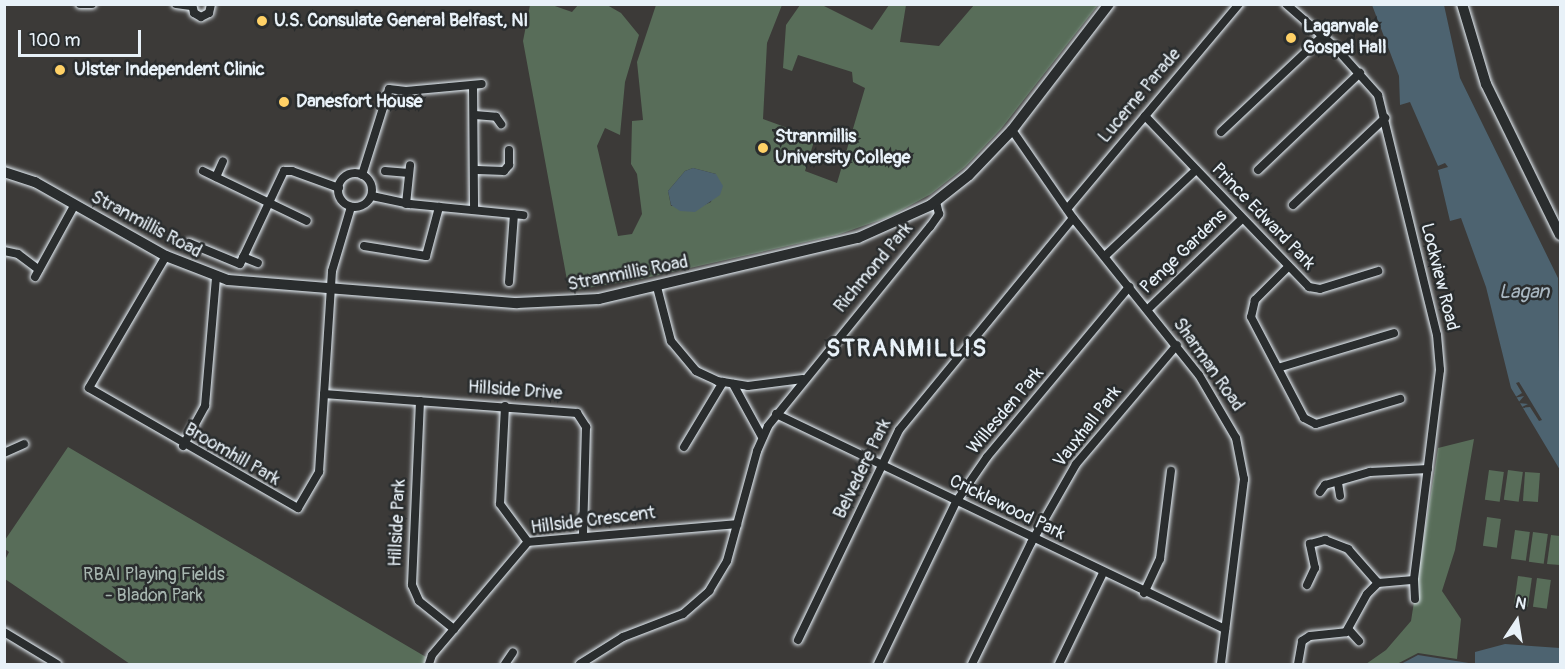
<!DOCTYPE html>
<html>
<head>
<meta charset="utf-8">
<style>
	body { margin:0 }
	#map { position:relative; width:1565px; height:669px; overflow:hidden; background:#3c3a38; font-family:Pangolin,sans-serif }
	div>[style] { position:absolute }
	[style*='--x'] { left:calc(var(--x)*1px); top:calc(var(--y)*1px); width:calc(var(--w)*1px); rotate:calc(var(--a)*1deg) }
	.green>* { inset:0; background:#586d59; transform-origin:0 0 }
	.water>* { inset:0; background:#4d6370 }
	.pier>* { inset:0; background:#3c3a38 }
	.roads { filter:drop-shadow(0 0 2px #e8f1f8) drop-shadow(0 0 2px #e8f1f8) }
	.minor>* { height:8px; margin:-4px; padding:0 4px; transform-origin:4px; border-radius:4px; background:#2a2d2e }
	.minor>.ring { margin:-4px; padding:0; box-sizing:content-box; background:none; border:8px solid #2a2d2e; border-radius:50% }
	.tertiary>* { height:10px; margin:-5px; padding:0 5px; transform-origin:5px; border-radius:5px; background:#2a2d2e }
	.dots>* { width:16px; height:16px; translate:-50% -50%; box-sizing:border-box; border:3px solid #2a2d2e; border-radius:50% }
	span { translate:-50% -50%; white-space:nowrap; text-align:center; line-height:1.15; -webkit-text-stroke:5px #2a2d2e; paint-order:stroke }
	.poi-label { font-size:18px; color:#e8f1f8; font-weight:700 }
	.left { translate:0 -50%; text-align:left }
	.street-label { font-size:18px; color:#e8f1f8 }
	.park-label { font-size:18px; color:#a7b6b0 }
	.water-label { font-size:20px; color:#aab8c2; font-style:italic }
	.district-label { font-size:24px; color:#e8f1f8; font-weight:700; letter-spacing:1.5px }
	.frame { position:absolute; inset:0; border:6px solid #e8f1f8; pointer-events:none }
	.north { position:absolute; left:1487px; top:591px; width:60px; height:60px; -webkit-text-stroke:4px #2a2d2e; paint-order:stroke; rotate:12deg; font-size:16px; font-weight:700; line-height:24px; text-align:center; color:#e8f1f8 }
	.north::after { content:''; display:block; margin:auto; width:21px; height:27px; background:#e8f1f8; clip-path:polygon(50% 0,100% 100%,50% 72%,0 100%) }
	.scale { position:absolute; left:18px; top:30px; width:123px; height:27px; box-sizing:border-box; border:3px solid #e8f1f8; border-top:0; padding-left:8px; font-size:18px; line-height:21px; white-space:nowrap; color:#e8f1f8; -webkit-text-stroke:4px #2a2d2e; paint-order:stroke }
</style>
</head>
<body>
<div id="map">
	<div class="green">
		<i style="clip-path:polygon(evenodd,530px 5px,552px 5px,572px 12px,578px 5px,607px 5px,621px 13px,639px 35px,625px 82px,620px 135px,605px 128px,597px 146px,618px 236px,632px 234px,642px 214px,637px 174px,631px 164px,632px 121px,643px 120px,637px 62px,656px 5px,782px 5px,767px 43px,763px 119px,815px 138px,805px 171px,837px 183px,865px 88px,853px 82px,852px 72px,798px 55px,792px 71px,783px 68px,786px 25px,800px 5px,822px 5px,872px 30px,889px 5px,906px 5px,900px 42px,939px 46px,974px 5px,1098px 5px,1001px 129px,965px 167px,931px 194px,889px 217px,837px 235px,641px 279px,569px 291px,523px 41px,530px 5px,693px 168px,716px 174px,711px 202px,702px 206px,671px 206px,668px 191px,685px 171px,693px 168px)"></i>
		<i style="clip-path:polygon(1474px 439px,1455px 550px,1442px 591px,1461px 619px,1457px 659px,1418px 653px,1397px 664px,1366px 664px,1386px 650px,1411px 621px,1438px 448px)"></i>
		<i style="clip-path:polygon(68px 447px,426px 657px,424px 664px,130px 664px,5px 579px,5px 560px,9px 552px,5px 549px,5px 540px)"></i>
		<i style="left:1489px;top:470px;width:15px;height:30px;rotate:8deg"></i>
		<i style="left:1508px;top:470px;width:15px;height:30px;rotate:8deg"></i>
		<i style="left:1525px;top:472px;width:15px;height:29px;rotate:4deg"></i>
		<i style="left:1487px;top:517px;width:14px;height:29px;rotate:8deg"></i>
		<i style="left:1515px;top:530px;width:15px;height:29px;rotate:8deg"></i>
		<i style="left:1533px;top:532px;width:15px;height:30px;rotate:8deg"></i>
		<i style="clip-path:polygon(1551px 535px,1560px 536px,1560px 565px,1547px 564px)"></i>
		<i style="left:1518px;top:576px;width:14px;height:29px;rotate:8deg"></i>
		<i style="left:1537px;top:578px;width:14px;height:29px;rotate:8deg"></i>
	</div>
	<div class="water">
		<i style="clip-path:polygon(1372px 5px,1444px 5px,1460px 78px,1558px 278px,1560px 470px,1511px 388px,1486px 287px,1461px 218px,1450px 221px,1438px 170px,1448px 167px,1445px 163px,1438px 166px,1410px 102px,1400px 105px,1399px 76px)"></i>
		<i style="clip-path:polygon(693px 168px,716px 174px,723px 186px,720px 195px,695px 212px,680px 211px,671px 205px,668px 191px,685px 171px)"></i>
		<i style="clip-path:polygon(1505px 644px,1560px 648px,1560px 664px,1401px 664px,1418px 655px,1475px 664px,1475px 652px)"></i>
	</div>
	<div class="pier">
		<i style="clip-path:polygon(1519px 382px,1542px 420px,1539px 421px,1530px 407px,1520px 408px,1528px 404px,1518px 403px,1524px 396px,1514px 398px,1522px 393px,1516px 383px)"></i>
	</div>
	<div class="roads">
		<div class="minor">
			<i style="--x:80;--y:4;--w:12;--a:0"></i>
			<i style="--x:176;--y:4;--w:15;--a:8"></i>
			<i style="--x:192;--y:4;--w:9;--a:77"></i>
			<i style="--x:194;--y:13;--w:8;--a:30"></i>
			<i style="--x:201;--y:17;--w:9;--a:-27"></i>
			<i style="--x:209;--y:13;--w:9;--a:-77"></i>
			<i style="--x:1286;--y:4;--w:64;--a:41.2"></i>
			<i style="--x:1334;--y:46;--w:66;--a:48.1"></i>
			<i style="--x:1378;--y:95;--w:247;--a:76.2"></i>
			<i style="--x:1437;--y:335;--w:35;--a:85"></i>
			<i style="--x:1440;--y:370;--w:212;--a:97.1"></i>
			<i style="--x:1414;--y:580;--w:19;--a:87"></i>
			<i style="--x:473;--y:85;--w:125;--a:89.5"></i>
			<i style="--x:475;--y:115;--w:21;--a:5"></i>
			<i style="--x:496;--y:117;--w:9;--a:54"></i>
			<i style="--x:1145;--y:116;--w:237;--a:46.2"></i>
			<i style="--x:1309;--y:287;--w:11;--a:10"></i>
			<i style="--x:1320;--y:289;--w:61;--a:-17.2"></i>
			<i style="--x:1012;--y:130;--w:107;--a:55.3"></i>
			<i style="--x:1073;--y:218;--w:201;--a:51.3"></i>
			<i style="--x:1199;--y:375;--w:73;--a:59.6"></i>
			<i style="--x:1236;--y:438;--w:42;--a:79"></i>
			<i style="--x:1244;--y:479;--w:186;--a:97.1"></i>
			<i style="--x:1221;--y:132;--w:140;--a:-43.3"></i>
			<i style="--x:477;--y:170;--w:27;--a:2"></i>
			<i style="--x:504;--y:171;--w:8;--a:-50"></i>
			<i style="--x:509;--y:165;--w:15;--a:-90"></i>
			<i style="--x:1258;--y:170;--w:141;--a:-43.6"></i>
			<i style="--x:203;--y:171;--w:115;--a:25.7"></i>
			<i style="--x:385;--y:171;--w:24;--a:5"></i>
			<i class="ring" style="left:338px;top:173px;width:26px;height:26px"></i>
			<i style="--x:362;--y:175;--w:90;--a:-72.6"></i>
			<i style="--x:389;--y:89;--w:17;--a:7"></i>
			<i style="--x:406;--y:91;--w:76;--a:-5.3"></i>
			<i style="--x:216;--y:177;--w:17;--a:-66"></i>
			<i style="--x:372;--y:196;--w:39;--a:12"></i>
			<i style="--x:410;--y:204;--w:114;--a:5.6"></i>
			<i style="--x:406;--y:204;--w:39;--a:-84"></i>
			<i style="--x:1293;--y:205;--w:127;--a:-43.4"></i>
			<i style="--x:1067;--y:209;--w:268;--a:-50"></i>
			<i style="--x:189;--y:243;--w:55;--a:22.4"></i>
			<i style="--x:240;--y:264;--w:103;--a:-64.7"></i>
			<i style="--x:284;--y:171;--w:8;--a:0"></i>
			<i style="--x:292;--y:171;--w:50;--a:19.9"></i>
			<i style="--x:364;--y:246;--w:63;--a:9.2"></i>
			<i style="--x:426;--y:256;--w:51;--a:-75.1"></i>
			<i style="--x:4;--y:251;--w:14;--a:12"></i>
			<i style="--x:18;--y:254;--w:26;--a:37"></i>
			<i style="--x:166;--y:256;--w:153;--a:120.3"></i>
			<i style="--x:89;--y:388;--w:241;--a:29.9"></i>
			<i style="--x:298;--y:508;--w:42;--a:-59.7"></i>
			<i style="--x:319;--y:472;--w:201;--a:-86.3"></i>
			<i style="--x:332;--y:271;--w:67;--a:-73.5"></i>
			<i style="--x:1105;--y:256;--w:125;--a:-43.4"></i>
			<i style="--x:243;--y:257;--w:16;--a:22"></i>
			<i style="--x:1288;--y:267;--w:47;--a:135"></i>
			<i style="--x:1255;--y:300;--w:17;--a:103"></i>
			<i style="--x:1251;--y:317;--w:114;--a:62.3"></i>
			<i style="--x:1304;--y:418;--w:13;--a:27"></i>
			<i style="--x:1316;--y:424;--w:88;--a:-16.6"></i>
			<i style="--x:35;--y:277;--w:81;--a:-61.2"></i>
			<i style="--x:509;--y:282;--w:68;--a:-85.8"></i>
			<i style="--x:657;--y:287;--w:56;--a:75.5"></i>
			<i style="--x:671;--y:341;--w:39;--a:50"></i>
			<i style="--x:696;--y:371;--w:23;--a:25"></i>
			<i style="--x:717;--y:381;--w:31;--a:9"></i>
			<i style="--x:748;--y:386;--w:55;--a:-7.3"></i>
			<i style="--x:1148;--y:309;--w:130;--a:-43.8"></i>
			<i style="--x:1281;--y:367;--w:118;--a:-16.7"></i>
			<i style="--x:733;--y:384;--w:60;--a:61.3"></i>
			<i style="--x:324;--y:394;--w:254;--a:4.3"></i>
			<i style="--x:577;--y:413;--w:17;--a:57"></i>
			<i style="--x:586;--y:427;--w:109;--a:91.6"></i>
			<i style="--x:420;--y:401;--w:184;--a:92.5"></i>
			<i style="--x:412;--y:585;--w:17;--a:66"></i>
			<i style="--x:419;--y:601;--w:45;--a:38.7"></i>
			<i style="--x:505;--y:406;--w:98;--a:92.9"></i>
			<i style="--x:500;--y:504;--w:47;--a:53.6"></i>
			<i style="--x:776;--y:414;--w:498;--a:25.6"></i>
			<i style="--x:183;--y:446;--w:46;--a:-61.2"></i>
			<i style="--x:205;--y:406;--w:129;--a:-85.1"></i>
			<i style="--x:684;--y:447;--w:76;--a:-59"></i>
			<i style="--x:4;--y:453;--w:22;--a:-24"></i>
			<i style="--x:1338;--y:483;--w:13;--a:81"></i>
			<i style="--x:1320;--y:492;--w:9;--a:-54"></i>
			<i style="--x:1325;--y:485;--w:47;--a:-16.1"></i>
			<i style="--x:1370;--y:472;--w:58;--a:-3"></i>
			<i style="--x:1307;--y:585;--w:19;--a:-65"></i>
			<i style="--x:1315;--y:568;--w:25;--a:-102"></i>
			<i style="--x:1310;--y:544;--w:16;--a:-15"></i>
			<i style="--x:1325;--y:540;--w:25;--a:21"></i>
			<i style="--x:1348;--y:549;--w:45;--a:48.6"></i>
			<i style="--x:1144;--y:593;--w:38;--a:-65"></i>
			<i style="--x:1160;--y:559;--w:89;--a:-82.9"></i>
			<i style="--x:1349;--y:630;--w:15;--a:48"></i>
			<i style="--x:4;--y:632;--w:62;--a:31.1"></i>
			<i style="--x:798;--y:640;--w:233;--a:-64.3"></i>
			<i style="--x:899;--y:430;--w:274;--a:-50.6"></i>
			<i style="--x:429;--y:664;--w:9;--a:-72"></i>
			<i style="--x:432;--y:655;--w:148;--a:-49.7"></i>
			<i style="--x:528;--y:542;--w:210;--a:-4.9"></i>
			<i style="--x:505;--y:664;--w:14;--a:-56"></i>
			<i style="--x:580;--y:664;--w:51;--a:-32.1"></i>
			<i style="--x:623;--y:637;--w:64;--a:-21"></i>
			<i style="--x:683;--y:614;--w:35;--a:-41"></i>
			<i style="--x:709;--y:591;--w:35;--a:-59"></i>
			<i style="--x:727;--y:561;--w:114;--a:-74.7"></i>
			<i style="--x:757;--y:451;--w:27;--a:-66"></i>
			<i style="--x:768;--y:426;--w:257;--a:-50.9"></i>
			<i style="--x:930;--y:227;--w:16;--a:-55"></i>
			<i style="--x:939;--y:214;--w:12;--a:-104"></i>
			<i style="--x:878;--y:664;--w:180;--a:-64.3"></i>
			<i style="--x:956;--y:502;--w:55;--a:-55.4"></i>
			<i style="--x:987;--y:457;--w:222;--a:-50.1"></i>
			<i style="--x:972;--y:664;--w:135;--a:-64"></i>
			<i style="--x:1031;--y:543;--w:91;--a:-60.3"></i>
			<i style="--x:1076;--y:464;--w:156;--a:-49.7"></i>
			<i style="--x:1059;--y:664;--w:101;--a:-64.2"></i>
			<i style="--x:1298;--y:664;--w:23;--a:-80"></i>
			<i style="--x:1302;--y:641;--w:9;--a:-32"></i>
			<i style="--x:1310;--y:636;--w:36;--a:-6"></i>
			<i style="--x:1346;--y:632;--w:43;--a:-61.1"></i>
			<i style="--x:1367;--y:594;--w:16;--a:-45"></i>
			<i style="--x:1378;--y:583;--w:36;--a:-5"></i>
		</div>
		<div class="tertiary">
			<i style="--x:1462;--y:4;--w:84;--a:73.3"></i>
			<i style="--x:1486;--y:84;--w:168;--a:63.9"></i>
			<i style="--x:4;--y:172;--w:33;--a:18"></i>
			<i style="--x:35;--y:182;--w:150;--a:29.5"></i>
			<i style="--x:166;--y:256;--w:66;--a:21.2"></i>
			<i style="--x:228;--y:280;--w:290;--a:4.6"></i>
			<i style="--x:517;--y:303;--w:82;--a:-2.8"></i>
			<i style="--x:599;--y:299;--w:266;--a:-13.3"></i>
			<i style="--x:858;--y:238;--w:80;--a:-24.3"></i>
			<i style="--x:931;--y:205;--w:48;--a:-38.3"></i>
			<i style="--x:969;--y:175;--w:62;--a:-46.3"></i>
			<i style="--x:1012;--y:130;--w:159;--a:-52.4"></i>
		</div>
	</div>
	<div class="dots">
		<i style="left:262px;top:21px;background:#ffd166"></i>
		<i style="left:1291px;top:38px;background:#ffd166"></i>
		<i style="left:60px;top:70px;background:#ffd166"></i>
		<i style="left:284px;top:102px;background:#ffd166"></i>
		<i style="left:763px;top:148px;background:#ffd166"></i>
	</div>
	<div class="poi-label">
		<span class="left" style="left:274px;top:21px">U.S. Consulate General Belfast, NI</span>
		<span class="left" style="left:1303px;top:38px">Laganvale<br>Gospel Hall</span>
		<span class="left" style="left:74px;top:70px">Ulster Independent Clinic</span>
		<span class="left" style="left:296px;top:102px">Danesfort House</span>
		<span class="left" style="left:775px;top:148px">Stranmillis<br>University College</span>
	</div>
	<div class="street-label">
		<span style="left:1140px;top:96px;rotate:-50deg">Lucerne Parade</span>
		<span style="left:1263px;top:217px;rotate:46deg">Prince Edward Park</span>
		<span style="left:146px;top:225px;rotate:28deg">Stranmillis Road</span>
		<span style="left:1184px;top:252px;rotate:-44deg">Penge Gardens</span>
		<span style="left:874px;top:268px;rotate:-50deg">Richmond Park</span>
		<span style="left:628px;top:274px;rotate:-11deg">Stranmillis Road</span>
		<span style="left:1439px;top:277px;rotate:76deg">Lockview Road</span>
		<span style="left:1208px;top:365px;rotate:55deg">Sharman Road</span>
		<span style="left:515px;top:391px;rotate:4deg">Hillside Drive</span>
		<span style="left:1006px;top:411px;rotate:-50deg">Willesden Park</span>
		<span style="left:1088px;top:427px;rotate:-52deg">Vauxhall Park</span>
		<span style="left:232px;top:455px;rotate:30deg">Broomhill Park</span>
		<span style="left:863px;top:469px;rotate:-64deg">Belvedere Park</span>
		<span style="left:1007px;top:508px;rotate:26deg">Cricklewood Park</span>
		<span style="left:593px;top:521px;rotate:-7deg">Hillside Crescent</span>
		<span style="left:398px;top:523px;rotate:-87deg">Hillside Park</span>
	</div>
	<div class="park-label">
		<span style="left:154px;top:586px">RBAI Playing Fields<br>- Bladon Park</span>
	</div>
	<div class="water-label">
		<span style="left:1524px;top:291px">Lagan</span>
	</div>
	<div class="district-label">
		<span style="left:907px;top:349px">STRANMILLIS</span>
	</div>
	<div class="frame"></div>
	<div class="north">N</div>
	<div class="scale">100 m</div>
</div>
</body>
</html>
